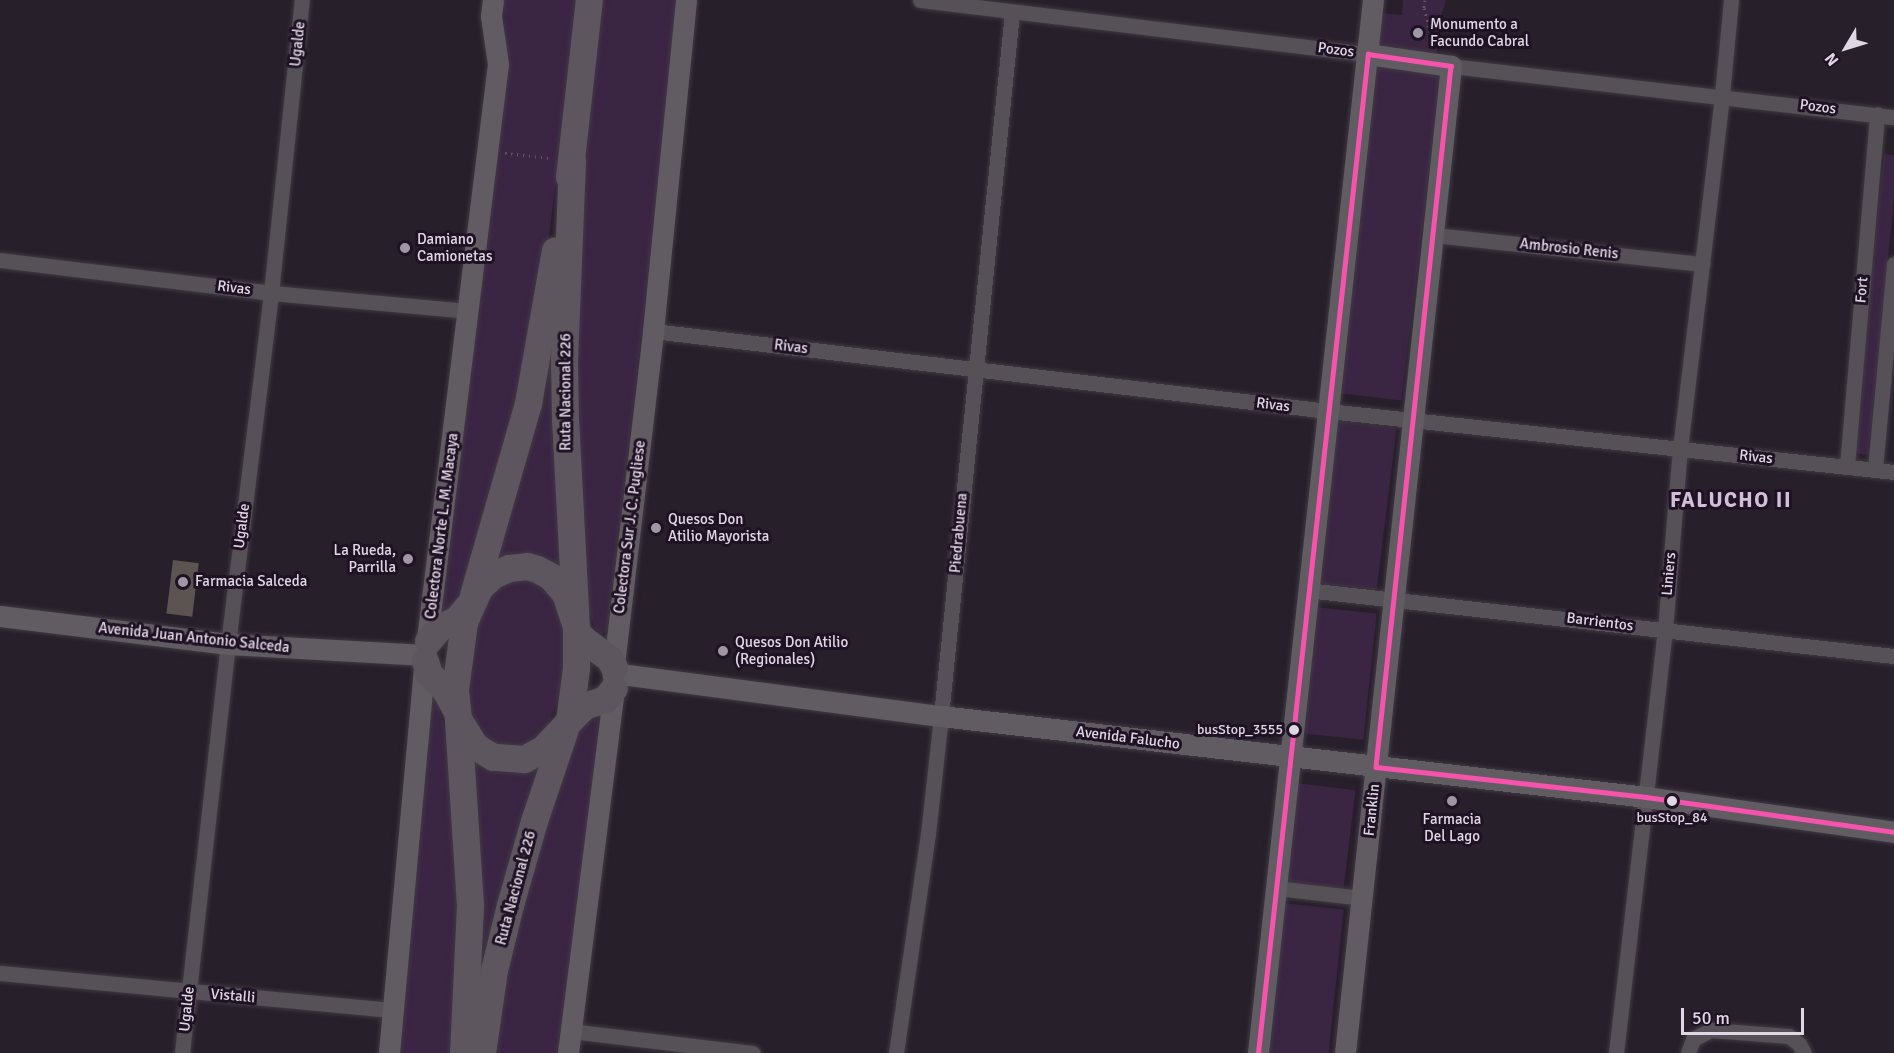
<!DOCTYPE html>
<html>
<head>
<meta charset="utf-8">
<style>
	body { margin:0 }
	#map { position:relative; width:1894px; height:1053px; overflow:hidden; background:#271f2a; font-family:Signika,sans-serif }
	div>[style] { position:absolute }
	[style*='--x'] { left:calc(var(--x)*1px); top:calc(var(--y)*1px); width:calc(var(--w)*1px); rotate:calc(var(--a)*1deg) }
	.green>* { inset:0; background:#3a2543; transform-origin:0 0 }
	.building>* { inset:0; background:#5b5450; transform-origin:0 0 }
	.path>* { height:3px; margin-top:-1.5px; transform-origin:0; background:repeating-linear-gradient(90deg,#5c585e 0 1.5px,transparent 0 6px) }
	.roads { filter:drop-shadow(0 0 2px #403a43) drop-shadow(0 0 2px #403a43) }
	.street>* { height:15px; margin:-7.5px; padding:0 7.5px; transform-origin:7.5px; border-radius:7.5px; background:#555156 }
	.secondary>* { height:21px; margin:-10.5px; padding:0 10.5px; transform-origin:10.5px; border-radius:10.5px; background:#605c61 }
	.highway>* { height:27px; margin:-13.5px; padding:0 13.5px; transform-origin:13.5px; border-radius:13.5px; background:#5d565f }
	.bus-1>* { height:4.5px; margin:-2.25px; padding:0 2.25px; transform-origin:2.25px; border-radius:2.25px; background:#f653ac }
	.dots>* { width:16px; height:16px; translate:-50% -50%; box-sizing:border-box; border:3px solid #1f1224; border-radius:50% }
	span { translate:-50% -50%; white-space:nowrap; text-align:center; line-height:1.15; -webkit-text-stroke:6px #1f1224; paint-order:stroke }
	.bus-label { font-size:14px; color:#e0d7e4 }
	.right { translate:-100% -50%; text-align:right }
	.poi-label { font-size:15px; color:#e0d7e4 }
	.left { translate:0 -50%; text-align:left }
	.street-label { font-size:15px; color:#e0d7e4 }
	.district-label { font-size:21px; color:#d1bfd8; font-weight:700; letter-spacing:1.5px }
	.north { position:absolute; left:1816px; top:18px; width:60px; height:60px; -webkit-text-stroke:4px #1f1224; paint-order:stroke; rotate:232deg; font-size:16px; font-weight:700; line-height:24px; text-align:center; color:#e0d7e4 }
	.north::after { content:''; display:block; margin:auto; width:21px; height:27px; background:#e0d7e4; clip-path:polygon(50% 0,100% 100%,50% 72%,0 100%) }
	.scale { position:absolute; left:1681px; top:1008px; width:123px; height:27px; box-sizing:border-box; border:3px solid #e0d7e4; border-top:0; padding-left:8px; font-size:18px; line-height:21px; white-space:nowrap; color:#e0d7e4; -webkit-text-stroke:4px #1f1224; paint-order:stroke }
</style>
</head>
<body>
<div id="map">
	<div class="green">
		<i style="clip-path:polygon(504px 0,577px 0,548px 246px,528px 367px,464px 580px,456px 600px,445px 615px,438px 613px,505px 64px)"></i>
		<i style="clip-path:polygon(599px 0,679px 0,610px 612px,607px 631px,601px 634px,595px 629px,586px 600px,576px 511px,577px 239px)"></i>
		<i style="clip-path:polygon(1403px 0,1446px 0,1440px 20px,1436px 56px,1374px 49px,1379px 13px,1402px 15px)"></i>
		<i style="left:1376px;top:63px;width:66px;height:332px;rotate:7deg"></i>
		<i style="clip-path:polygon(1884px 154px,1894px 155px,1894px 198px,1868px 455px,1853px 453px)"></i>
		<i style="clip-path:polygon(560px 269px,565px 574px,486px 566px)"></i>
		<i style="left:1337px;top:421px;width:60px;height:163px;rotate:7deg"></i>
		<i style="clip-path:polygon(528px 578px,540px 583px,559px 601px,567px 642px,560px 695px,546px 730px,523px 747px,510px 749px,486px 742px,470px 719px,467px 697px,470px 643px,484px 600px,505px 581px)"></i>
		<i style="left:1315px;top:607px;width:62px;height:127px;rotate:6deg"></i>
		<i style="clip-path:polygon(432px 695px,437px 700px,450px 749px,461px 852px,455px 1053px,395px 1053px)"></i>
		<i style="clip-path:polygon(593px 716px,599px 720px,598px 727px,562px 1053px,491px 1053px,507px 953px,575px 729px)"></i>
		<i style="clip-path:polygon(467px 755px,547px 760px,480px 1017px)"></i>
		<i style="left:1296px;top:783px;width:60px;height:99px;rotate:7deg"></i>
		<i style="left:1283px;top:903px;width:61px;height:151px;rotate:6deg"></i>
	</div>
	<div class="building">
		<i style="left:173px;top:560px;width:26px;height:54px;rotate:7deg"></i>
	</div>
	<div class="path">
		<i style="--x:1425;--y:0;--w:8;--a:97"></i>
		<i style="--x:1424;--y:8;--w:30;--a:75"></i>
		<i style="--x:1432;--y:37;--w:9;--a:96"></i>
		<i style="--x:505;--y:153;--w:44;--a:6.5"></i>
	</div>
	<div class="roads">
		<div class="street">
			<i style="--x:920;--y:0;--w:451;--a:6.9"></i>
			<i style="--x:1451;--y:66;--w:446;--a:6.6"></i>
			<i style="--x:1435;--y:235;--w:269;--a:6.2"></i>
			<i style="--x:0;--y:260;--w:273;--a:6.9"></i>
			<i style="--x:271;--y:293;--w:198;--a:5.2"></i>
			<i style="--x:653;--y:331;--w:680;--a:6.76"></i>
			<i style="--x:1328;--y:411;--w:569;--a:6.15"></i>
			<i style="--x:1847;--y:466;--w:353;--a:-85.1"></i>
			<i style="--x:1875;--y:469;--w:206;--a:-84.7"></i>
			<i style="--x:1307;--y:590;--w:591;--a:6.42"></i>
			<i style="--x:1276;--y:888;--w:87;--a:6.6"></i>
			<i style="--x:0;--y:973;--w:396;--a:5.4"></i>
			<i style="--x:571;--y:1031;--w:183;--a:6.9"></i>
			<i style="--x:182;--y:1053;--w:412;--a:-83.6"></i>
			<i style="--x:228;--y:644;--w:354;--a:-83"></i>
			<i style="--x:271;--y:293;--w:295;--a:-84"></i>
			<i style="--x:896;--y:1053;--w:221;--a:-81.7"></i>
			<i style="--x:928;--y:834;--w:119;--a:-83.7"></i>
			<i style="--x:941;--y:716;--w:708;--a:-84.24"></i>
			<i style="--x:1616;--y:1053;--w:426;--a:-83.4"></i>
			<i style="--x:1665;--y:630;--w:182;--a:-85.3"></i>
			<i style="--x:1680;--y:449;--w:356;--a:-83.2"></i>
			<i style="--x:1722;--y:95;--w:95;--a:-84.6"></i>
			<i style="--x:1688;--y:1053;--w:15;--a:-70"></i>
			<i style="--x:1693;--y:1039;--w:20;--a:-27"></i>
			<i style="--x:1711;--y:1030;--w:78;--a:4.4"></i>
			<i style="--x:1789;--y:1036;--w:13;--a:39"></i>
			<i style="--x:1799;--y:1044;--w:10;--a:61"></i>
		</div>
		<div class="secondary">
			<i style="--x:0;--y:616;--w:230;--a:7"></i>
			<i style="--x:228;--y:644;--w:197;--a:3.2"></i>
			<i style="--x:613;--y:673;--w:331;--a:7.5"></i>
			<i style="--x:941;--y:716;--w:710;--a:6.55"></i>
			<i style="--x:1646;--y:797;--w:250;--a:8"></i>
			<i style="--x:389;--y:1053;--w:400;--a:-84.8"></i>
			<i style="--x:425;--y:655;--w:595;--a:-82.96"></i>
			<i style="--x:498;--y:64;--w:49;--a:-98.3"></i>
			<i style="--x:491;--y:16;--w:16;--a:-83"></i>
			<i style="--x:568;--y:1053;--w:368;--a:-82.8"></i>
			<i style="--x:614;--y:688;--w:15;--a:-94"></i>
			<i style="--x:613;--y:673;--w:344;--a:-83.3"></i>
			<i style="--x:653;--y:331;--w:333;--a:-84.3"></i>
			<i style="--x:1258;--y:1053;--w:1059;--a:-83.77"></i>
			<i style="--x:1345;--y:1053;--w:993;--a:-83.87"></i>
			<i style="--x:1451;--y:66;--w:84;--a:-171.8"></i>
		</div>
		<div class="highway">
			<i style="--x:572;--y:161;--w:200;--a:92.3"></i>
			<i style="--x:564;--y:361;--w:57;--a:89"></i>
			<i style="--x:565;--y:418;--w:212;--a:87"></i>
			<i style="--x:576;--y:630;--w:38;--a:90"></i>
			<i style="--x:576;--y:668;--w:53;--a:97.5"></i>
			<i style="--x:569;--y:721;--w:37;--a:133"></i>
			<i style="--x:544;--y:748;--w:23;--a:151"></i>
			<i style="--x:524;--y:759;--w:31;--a:-176"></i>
			<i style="--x:493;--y:757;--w:21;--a:-149"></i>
			<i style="--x:475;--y:746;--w:32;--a:-122"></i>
			<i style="--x:458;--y:719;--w:30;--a:-96"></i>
			<i style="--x:455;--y:689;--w:68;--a:-82.3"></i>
			<i style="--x:464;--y:622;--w:37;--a:-66"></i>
			<i style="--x:479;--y:588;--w:19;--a:-43"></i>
			<i style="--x:493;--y:575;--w:17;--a:-24"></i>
			<i style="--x:509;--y:568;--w:18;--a:-6"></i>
			<i style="--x:527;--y:566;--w:10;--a:17"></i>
			<i style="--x:537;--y:569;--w:15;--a:28"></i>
			<i style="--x:550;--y:576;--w:23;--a:49"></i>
			<i style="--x:565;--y:593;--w:32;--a:72"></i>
			<i style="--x:569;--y:177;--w:178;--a:-83.6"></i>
			<i style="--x:473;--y:595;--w:200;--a:-74"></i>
			<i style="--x:528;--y:403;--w:155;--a:-80"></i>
			<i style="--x:576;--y:630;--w:10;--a:53"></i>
			<i style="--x:582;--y:638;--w:34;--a:37"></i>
			<i style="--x:609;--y:658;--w:10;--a:61"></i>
			<i style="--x:428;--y:641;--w:17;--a:-50"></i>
			<i style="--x:439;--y:628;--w:20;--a:-27"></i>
			<i style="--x:457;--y:619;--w:21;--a:-51"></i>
			<i style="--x:425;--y:661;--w:14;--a:73"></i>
			<i style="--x:429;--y:674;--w:23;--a:45"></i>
			<i style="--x:445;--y:690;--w:25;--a:61"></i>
			<i style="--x:458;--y:720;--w:185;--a:86.3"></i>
			<i style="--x:470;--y:905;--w:148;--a:92.7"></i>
			<i style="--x:569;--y:721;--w:21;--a:-45"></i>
			<i style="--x:584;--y:706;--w:22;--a:-18"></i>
			<i style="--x:605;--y:699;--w:14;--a:-51"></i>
			<i style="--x:482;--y:1053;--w:84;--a:-81.8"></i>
			<i style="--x:494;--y:970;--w:67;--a:-76.2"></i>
			<i style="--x:510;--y:905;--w:87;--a:-74.1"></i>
			<i style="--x:534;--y:821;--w:97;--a:-71.4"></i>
		</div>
	</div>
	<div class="bus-1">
		<i style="--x:1258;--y:1053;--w:1005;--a:-83.72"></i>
		<i style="--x:1368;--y:54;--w:84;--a:8.2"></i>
		<i style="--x:1451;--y:66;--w:705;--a:96.11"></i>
		<i style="--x:1376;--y:767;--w:272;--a:6.3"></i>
		<i style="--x:1646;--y:797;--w:250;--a:8"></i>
	</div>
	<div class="dots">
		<i style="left:1418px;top:33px;background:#9f97a3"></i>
		<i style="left:405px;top:248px;background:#9f97a3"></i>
		<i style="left:656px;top:528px;background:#9f97a3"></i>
		<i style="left:408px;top:559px;background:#9f97a3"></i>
		<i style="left:183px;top:582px;background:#9f97a3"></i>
		<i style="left:723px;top:651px;background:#9f97a3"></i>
		<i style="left:1294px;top:730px;background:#e0d7e4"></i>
		<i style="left:1452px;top:801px;background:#9f97a3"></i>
		<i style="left:1672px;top:801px;background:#e0d7e4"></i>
	</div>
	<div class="bus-label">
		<span class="right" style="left:1283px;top:730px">busStop_3555</span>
		<span style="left:1672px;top:818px">busStop_84</span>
	</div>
	<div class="poi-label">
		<span class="left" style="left:1430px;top:33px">Monumento a<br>Facundo Cabral</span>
		<span class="left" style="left:417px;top:248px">Damiano<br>Camionetas</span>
		<span class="left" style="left:668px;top:528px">Quesos Don<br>Atilio Mayorista</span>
		<span class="right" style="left:396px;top:559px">La Rueda,<br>Parrilla</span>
		<span class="left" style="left:195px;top:582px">Farmacia Salceda</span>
		<span class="left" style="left:735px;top:651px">Quesos Don Atilio<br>(Regionales)</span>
		<span style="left:1452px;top:828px">Farmacia<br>Del Lago</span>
	</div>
	<div class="street-label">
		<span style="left:298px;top:44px;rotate:-84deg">Ugalde</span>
		<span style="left:1336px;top:50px;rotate:7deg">Pozos</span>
		<span style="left:1818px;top:107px;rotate:7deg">Pozos</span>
		<span style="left:1569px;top:249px;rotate:6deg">Ambrosio Renis</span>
		<span style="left:234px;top:288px;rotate:7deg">Rivas</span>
		<span style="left:1862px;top:290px;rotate:-85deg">Fort</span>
		<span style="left:791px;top:347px;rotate:7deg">Rivas</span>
		<span style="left:566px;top:392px;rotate:-90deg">Ruta Nacional 226</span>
		<span style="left:1273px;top:405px;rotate:7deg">Rivas</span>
		<span style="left:1756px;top:457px;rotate:6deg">Rivas</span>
		<span style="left:242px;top:526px;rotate:-83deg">Ugalde</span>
		<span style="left:442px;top:526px;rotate:-83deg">Colectora Norte L. M. Macaya</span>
		<span style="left:630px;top:527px;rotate:-83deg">Colectora Sur J. C. Pugliese</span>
		<span style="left:959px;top:533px;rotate:-85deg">Piedrabuena</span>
		<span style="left:1669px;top:574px;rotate:-85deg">Liniers</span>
		<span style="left:1600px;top:622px;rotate:7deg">Barrientos</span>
		<span style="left:194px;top:638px;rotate:6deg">Avenida Juan Antonio Salceda</span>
		<span style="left:1128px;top:738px;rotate:7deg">Avenida Falucho</span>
		<span style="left:1372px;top:810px;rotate:-84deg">Franklin</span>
		<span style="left:516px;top:888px;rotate:-75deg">Ruta Nacional 226</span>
		<span style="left:233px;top:996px;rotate:5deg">Vistalli</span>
		<span style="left:187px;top:1009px;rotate:-84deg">Ugalde</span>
	</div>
	<div class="district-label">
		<span style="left:1731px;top:500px">FALUCHO II</span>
	</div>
	<div class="north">N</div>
	<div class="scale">50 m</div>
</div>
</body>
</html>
